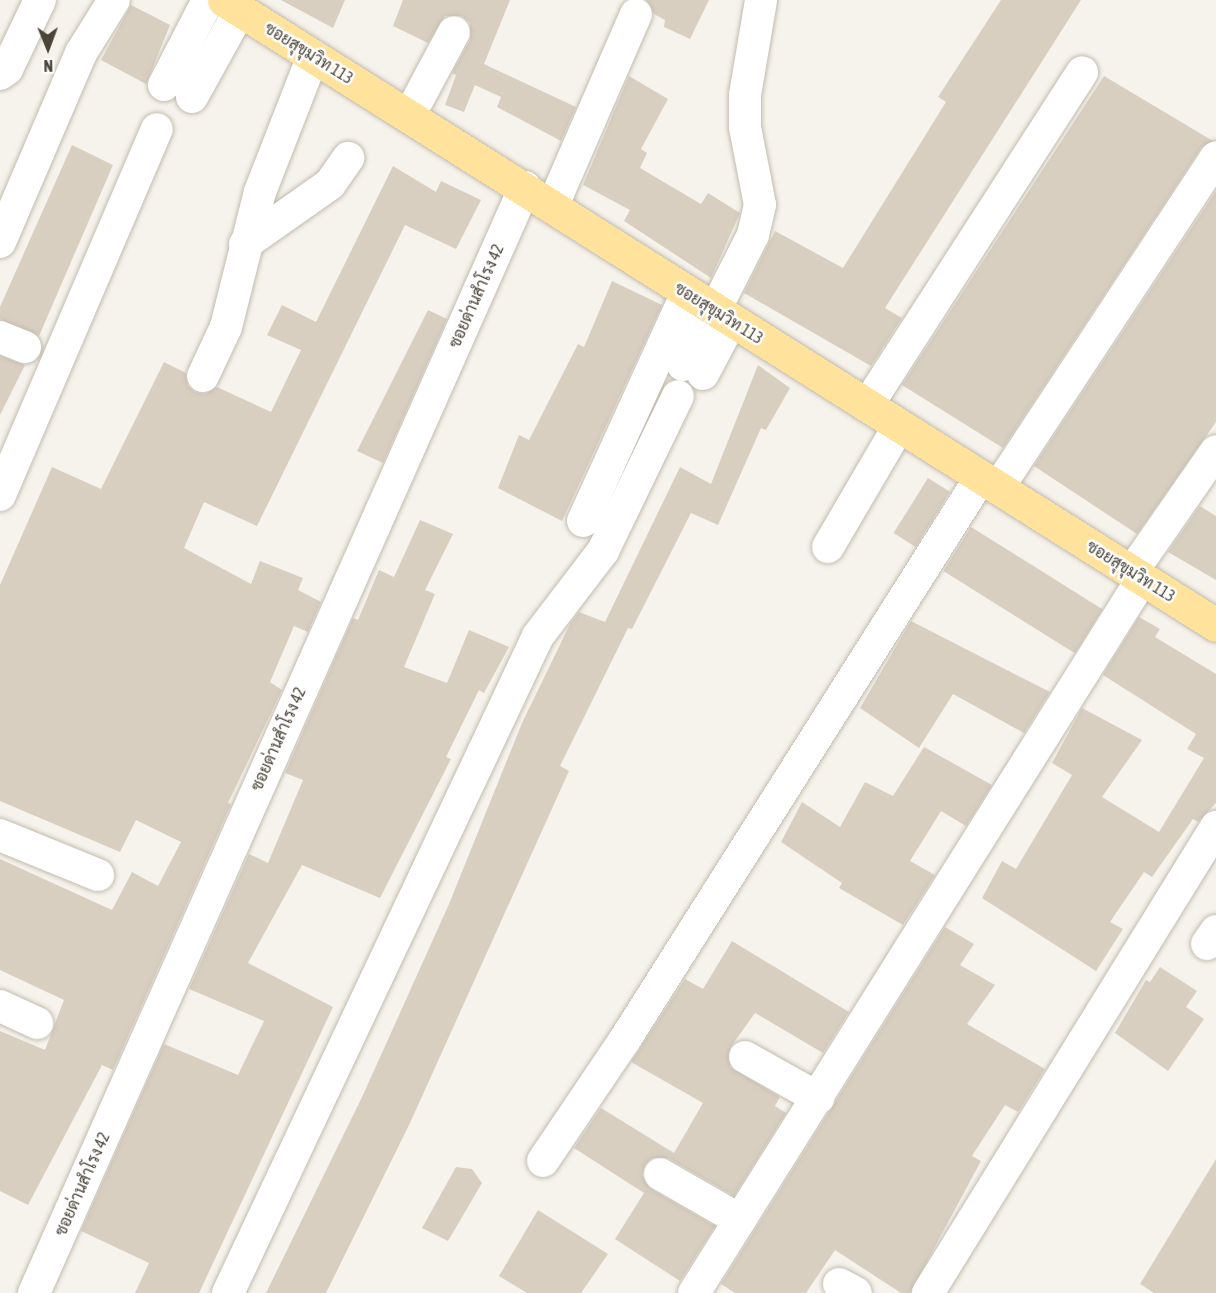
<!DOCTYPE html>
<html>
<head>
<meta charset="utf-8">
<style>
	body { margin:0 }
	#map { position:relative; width:1216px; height:1293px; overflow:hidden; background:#f6f3ec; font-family:"Asap Condensed",Sarabun,sans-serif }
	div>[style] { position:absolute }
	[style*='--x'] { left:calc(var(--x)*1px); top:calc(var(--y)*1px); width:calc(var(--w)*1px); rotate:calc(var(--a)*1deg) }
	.building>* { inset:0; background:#d8cfc1; transform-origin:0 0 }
	.roads { filter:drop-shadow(0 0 2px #c2bbae) drop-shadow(0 0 2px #c2bbae) }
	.minor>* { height:32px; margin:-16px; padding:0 16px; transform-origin:16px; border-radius:16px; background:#fff }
	.major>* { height:33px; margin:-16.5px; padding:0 16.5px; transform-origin:16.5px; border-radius:16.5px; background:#ffe39c }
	span { translate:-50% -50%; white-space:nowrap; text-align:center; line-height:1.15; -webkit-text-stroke:5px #fff; paint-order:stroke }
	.street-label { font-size:16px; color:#4b4439 }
	.north { position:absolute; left:18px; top:18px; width:60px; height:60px; -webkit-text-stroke:4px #fff; paint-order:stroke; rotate:179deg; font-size:16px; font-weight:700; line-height:24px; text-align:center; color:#4b4439 }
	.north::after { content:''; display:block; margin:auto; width:21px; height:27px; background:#4b4439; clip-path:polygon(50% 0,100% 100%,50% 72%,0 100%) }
</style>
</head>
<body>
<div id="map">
	<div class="building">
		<i style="clip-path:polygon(281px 0,345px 0,333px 28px)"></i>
		<i style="clip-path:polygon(403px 0,510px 0,484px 64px,576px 107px,561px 141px,497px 107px,501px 97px,475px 85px,464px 112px,445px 105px,456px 75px,452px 73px,470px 40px,470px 23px,462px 16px,445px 16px,428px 43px,393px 26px)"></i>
		<i style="clip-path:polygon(646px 0,709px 0,690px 39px,664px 27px,665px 20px,654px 14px)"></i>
		<i style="clip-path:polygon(1001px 0,1081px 0,885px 308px,902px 318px,871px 366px,744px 293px,775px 231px,843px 268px,946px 102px,938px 97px)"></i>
		<i style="clip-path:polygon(131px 5px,170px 25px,146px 84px,101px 60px)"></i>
		<i style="clip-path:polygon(629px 76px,668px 99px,641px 149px,647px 153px,640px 168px,701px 204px,708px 193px,740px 213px,711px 278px,624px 221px,630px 210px,583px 185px)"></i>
		<i style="clip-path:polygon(1104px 76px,1213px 141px,1201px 148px,1003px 448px,902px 385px)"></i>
		<i style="clip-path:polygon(72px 145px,113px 165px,39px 336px,0 319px,0 307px)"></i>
		<i style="clip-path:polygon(393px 166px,436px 192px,441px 181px,481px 200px,456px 249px,405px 225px,257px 526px,204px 502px,184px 548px,251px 584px,260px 561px,303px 578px,298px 590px,321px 602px,308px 632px,294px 626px,270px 682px,282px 690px,228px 803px,231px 804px,113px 1070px,102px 1065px,28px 1205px,0 1191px,0 1031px,45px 1050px,64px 1000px,0 970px,0 859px,112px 910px,132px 872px,158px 886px,181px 842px,136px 820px,120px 852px,0 801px,0 585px,52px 467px,101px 489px,164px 362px,186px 373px,188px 386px,195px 392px,205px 394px,217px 387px,271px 412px,301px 350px,267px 335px,282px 305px,316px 322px)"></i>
		<i style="clip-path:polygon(1216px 191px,1216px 422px,1137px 534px,1034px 466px)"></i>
		<i style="clip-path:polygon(612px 281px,662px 305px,562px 521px,498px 488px,519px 435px,529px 440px,578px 344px,584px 347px)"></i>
		<i style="clip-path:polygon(428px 310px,447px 319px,383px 463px,357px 451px)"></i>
		<i style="clip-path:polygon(0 356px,25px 365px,0 415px)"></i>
		<i style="clip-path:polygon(758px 365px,790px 388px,766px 430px,761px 428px,718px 525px,691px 513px,632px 629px,628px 628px,560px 766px,569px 771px,410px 1123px,326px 1293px,266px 1293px,363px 1095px,449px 904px,522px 723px,570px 624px,579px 612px,605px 622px,680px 467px,711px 484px)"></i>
		<i style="left:928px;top:478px;width:26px;height:65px;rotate:32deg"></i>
		<i style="clip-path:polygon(1200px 506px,1216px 516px,1216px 580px,1168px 552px)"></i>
		<i style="clip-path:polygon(420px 520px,453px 534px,425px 590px,435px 594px,404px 667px,447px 683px,469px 630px,509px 647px,484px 693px,479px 690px,446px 757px,451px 759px,380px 898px,302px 865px,248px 963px,333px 1007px,199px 1293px,135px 1293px,149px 1263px,81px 1231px,164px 1044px,238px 1075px,264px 1021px,189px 989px,249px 854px,268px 863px,303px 780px,285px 773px,353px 618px,358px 620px,379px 570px,394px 577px)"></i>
		<i style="left:971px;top:527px;width:155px;height:52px;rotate:32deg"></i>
		<i style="clip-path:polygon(1139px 617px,1160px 629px,1155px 637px,1216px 674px,1216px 803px,1198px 822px,1193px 819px,1152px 877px,1144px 872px,1110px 922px,1123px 929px,1096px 971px,982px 898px,1002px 861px,1016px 869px,1072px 775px,1052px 763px,1082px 708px,1142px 740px,1102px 797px,1159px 832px,1204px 758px,1187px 749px,1196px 734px,1103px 675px)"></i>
		<i style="clip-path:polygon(911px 621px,1050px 692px,1024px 733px,953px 694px,919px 748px,860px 708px)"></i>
		<i style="clip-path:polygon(924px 747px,992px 785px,966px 826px,941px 811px,910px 861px,935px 875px,903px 925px,839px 888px,842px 883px,781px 842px,802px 802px,840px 827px,865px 782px,893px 796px)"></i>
		<i style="clip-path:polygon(945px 927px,974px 944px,960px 965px,995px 985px,967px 1024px,1045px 1069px,1018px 1112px,1005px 1105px,972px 1156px,981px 1161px,910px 1293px,901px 1293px,835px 1250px,806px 1293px,735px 1293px,721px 1284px)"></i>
		<i style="clip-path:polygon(732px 941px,849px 1012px,823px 1053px,755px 1013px,730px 1048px,730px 1067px,780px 1097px,775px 1106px,786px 1113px,734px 1196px,668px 1158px,652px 1158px,645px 1165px,642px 1175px,651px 1189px,715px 1226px,680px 1281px,615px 1239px,644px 1193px,574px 1148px,601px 1108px,674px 1153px,703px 1103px,631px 1062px,685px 979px,703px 989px)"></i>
		<i style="clip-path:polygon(1160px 967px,1197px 991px,1186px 1007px,1204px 1019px,1168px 1071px,1115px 1033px,1146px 980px,1150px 982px)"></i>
		<i style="clip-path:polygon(1216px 1159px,1216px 1293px,1154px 1293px,1140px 1284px)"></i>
		<i style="clip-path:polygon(456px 1167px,472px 1169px,482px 1183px,448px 1241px,422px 1228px)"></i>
		<i style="clip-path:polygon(538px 1210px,608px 1254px,581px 1293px,527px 1293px,499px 1276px)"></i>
	</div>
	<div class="roads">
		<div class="minor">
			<i style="--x:0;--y:74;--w:9;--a:-36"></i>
			<i style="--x:7;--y:69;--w:76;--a:-64.4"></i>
			<i style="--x:164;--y:85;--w:96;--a:-62.6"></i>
			<i style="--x:192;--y:97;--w:99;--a:-61.1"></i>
			<i style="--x:409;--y:116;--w:95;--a:-61.8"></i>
			<i style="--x:553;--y:205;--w:208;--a:-66.5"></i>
			<i style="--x:0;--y:242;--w:206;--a:-66.8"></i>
			<i style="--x:81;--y:53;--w:62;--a:-58.1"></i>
			<i style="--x:245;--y:244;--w:104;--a:-35.2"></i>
			<i style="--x:330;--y:184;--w:32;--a:-55"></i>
			<i style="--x:715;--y:310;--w:84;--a:-63.1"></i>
			<i style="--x:753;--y:235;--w:31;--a:-77"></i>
			<i style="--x:760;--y:205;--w:79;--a:-100.9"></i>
			<i style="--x:745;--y:127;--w:32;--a:-90"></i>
			<i style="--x:745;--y:95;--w:96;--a:-80.4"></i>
			<i style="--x:0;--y:337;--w:27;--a:22"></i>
			<i style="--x:683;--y:365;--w:64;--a:-65"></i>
			<i style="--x:703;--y:374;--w:60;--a:-62.2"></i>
			<i style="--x:203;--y:376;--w:54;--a:-64.9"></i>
			<i style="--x:226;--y:327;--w:139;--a:-75.9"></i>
			<i style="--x:260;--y:192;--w:146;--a:-68.7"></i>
			<i style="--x:867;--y:406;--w:397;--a:-57.2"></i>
			<i style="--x:998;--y:488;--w:396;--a:-56.6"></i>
			<i style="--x:0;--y:495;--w:398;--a:-66.8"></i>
			<i style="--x:583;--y:521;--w:251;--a:-65.5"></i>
			<i style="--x:828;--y:547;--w:140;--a:-59.6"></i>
			<i style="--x:1132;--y:572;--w:147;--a:-55.2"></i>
			<i style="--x:0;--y:835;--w:106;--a:22.2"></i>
			<i style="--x:1207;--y:944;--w:16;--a:-55"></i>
			<i style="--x:0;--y:1006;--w:41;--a:24.7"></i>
			<i style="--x:745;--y:1057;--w:84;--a:29.3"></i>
			<i style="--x:543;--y:1161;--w:145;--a:-56"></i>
			<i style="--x:624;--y:1041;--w:667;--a:-57.67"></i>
			<i style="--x:660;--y:1174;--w:92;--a:29.9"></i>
			<i style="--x:839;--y:1284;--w:19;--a:28"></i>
			<i style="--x:34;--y:1293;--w:1210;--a:-66.06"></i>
			<i style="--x:228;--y:1293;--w:726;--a:-64.74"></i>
			<i style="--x:538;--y:636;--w:107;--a:-52.6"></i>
			<i style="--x:603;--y:551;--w:172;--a:-64.2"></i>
			<i style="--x:694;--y:1293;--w:843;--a:-57.89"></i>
			<i style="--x:928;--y:1293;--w:548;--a:-58.28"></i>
		</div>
		<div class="major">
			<i style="--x:224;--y:0;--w:1172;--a:32.21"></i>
		</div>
	</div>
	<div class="street-label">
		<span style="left:309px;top:53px;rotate:32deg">ซอยสุขุมวิท 113</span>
		<span style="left:476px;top:296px;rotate:-66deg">ซอยด่านสำโรง 42</span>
		<span style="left:719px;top:313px;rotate:32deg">ซอยสุขุมวิท 113</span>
		<span style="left:1131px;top:571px;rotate:32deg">ซอยสุขุมวิท 113</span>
		<span style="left:278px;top:739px;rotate:-66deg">ซอยด่านสำโรง 42</span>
		<span style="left:82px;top:1184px;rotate:-66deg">ซอยด่านสำโรง 42</span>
	</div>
	<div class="north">N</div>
</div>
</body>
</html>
